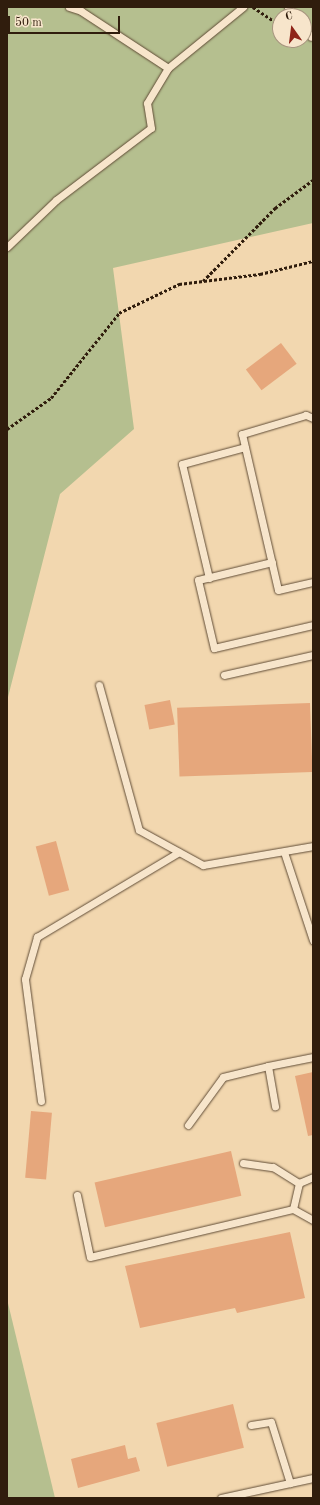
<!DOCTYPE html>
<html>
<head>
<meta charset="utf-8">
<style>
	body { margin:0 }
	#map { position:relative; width:320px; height:1505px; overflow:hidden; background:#f2d7af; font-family:"Old Standard TT",serif }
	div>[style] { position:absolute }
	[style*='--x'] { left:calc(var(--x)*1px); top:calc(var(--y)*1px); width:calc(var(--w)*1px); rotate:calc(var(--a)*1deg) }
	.green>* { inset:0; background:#b5bf8f }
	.building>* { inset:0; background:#e6a77c; transform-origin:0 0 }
	.path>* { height:2.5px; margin-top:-1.25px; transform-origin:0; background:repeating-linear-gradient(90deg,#301d0d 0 3px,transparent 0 5px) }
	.roads { filter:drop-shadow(0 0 1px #604c36) drop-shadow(0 0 1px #604c36) }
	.lane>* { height:7px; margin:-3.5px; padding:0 3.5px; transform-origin:3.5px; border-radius:3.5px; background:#f7e5cb }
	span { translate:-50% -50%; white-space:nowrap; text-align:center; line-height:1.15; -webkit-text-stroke:4px #f7e5cb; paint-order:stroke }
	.frame { position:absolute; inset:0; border:8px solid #301d0d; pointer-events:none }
	.north { position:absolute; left:272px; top:8px; width:40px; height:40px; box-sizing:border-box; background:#f7e5cb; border:1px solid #a7957f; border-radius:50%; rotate:346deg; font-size:11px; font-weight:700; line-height:16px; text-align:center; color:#301d0d }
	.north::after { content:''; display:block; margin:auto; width:14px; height:18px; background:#8f2418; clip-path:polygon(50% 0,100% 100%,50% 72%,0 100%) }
	.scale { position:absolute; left:8px; top:16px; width:112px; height:18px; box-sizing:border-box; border:2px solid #301d0d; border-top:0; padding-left:5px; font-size:12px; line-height:14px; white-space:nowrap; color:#301d0d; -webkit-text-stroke:3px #f7e5cb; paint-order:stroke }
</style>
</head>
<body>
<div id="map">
	<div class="green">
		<i style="clip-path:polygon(evenodd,7px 7px,313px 7px,313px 223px,113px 268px,134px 429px,60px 494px,7px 701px,7px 7px,280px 16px,304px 16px,304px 40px,280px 40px,280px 16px)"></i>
		<i style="clip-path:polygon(7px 1299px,55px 1498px,7px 1498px)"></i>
	</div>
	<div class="building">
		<i style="left:281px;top:343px;width:26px;height:44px;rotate:53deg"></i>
		<i style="left:170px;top:700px;width:25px;height:26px;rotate:79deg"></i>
		<i style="left:310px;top:703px;width:69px;height:133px;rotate:88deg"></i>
		<i style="left:56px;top:841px;width:51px;height:21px;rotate:75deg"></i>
		<i style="clip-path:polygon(313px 1072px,313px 1135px,308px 1136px,295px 1076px)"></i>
		<i style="left:31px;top:1111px;width:21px;height:67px;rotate:5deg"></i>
		<i style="left:231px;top:1151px;width:46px;height:140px;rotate:77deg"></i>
		<i style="clip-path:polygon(290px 1232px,305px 1298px,237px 1313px,235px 1308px,140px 1328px,125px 1266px)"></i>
		<i style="left:233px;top:1404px;width:45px;height:79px;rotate:76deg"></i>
		<i style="clip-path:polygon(125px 1445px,128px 1459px,136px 1457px,140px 1471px,78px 1488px,71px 1459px)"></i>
	</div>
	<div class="path">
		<i style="--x:253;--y:7;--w:32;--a:34"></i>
		<i style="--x:203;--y:281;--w:103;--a:-45.4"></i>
		<i style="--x:275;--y:208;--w:47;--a:-36.4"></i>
		<i style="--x:7;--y:429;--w:54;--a:-35.2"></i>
		<i style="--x:51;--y:398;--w:109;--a:-51.3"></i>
		<i style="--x:119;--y:313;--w:67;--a:-25.8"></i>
		<i style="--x:179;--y:284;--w:82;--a:-7"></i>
		<i style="--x:260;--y:274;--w:55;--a:-13.8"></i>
	</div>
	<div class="roads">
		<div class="lane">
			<i style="--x:69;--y:7;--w:13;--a:18"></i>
			<i style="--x:81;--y:11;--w:104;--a:33.2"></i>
			<i style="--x:168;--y:68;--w:97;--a:-39.1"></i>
			<i style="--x:288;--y:7;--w:11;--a:52"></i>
			<i style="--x:304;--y:28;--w:11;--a:52"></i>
			<i style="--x:7;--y:247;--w:68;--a:-43.8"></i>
			<i style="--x:56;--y:200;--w:119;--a:-37.2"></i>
			<i style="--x:151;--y:128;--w:25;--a:-99"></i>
			<i style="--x:147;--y:103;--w:41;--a:-59"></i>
			<i style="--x:313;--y:418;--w:8;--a:-157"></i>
			<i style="--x:306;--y:415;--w:67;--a:163.5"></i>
			<i style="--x:242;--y:434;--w:160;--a:77"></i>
			<i style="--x:278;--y:590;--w:36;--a:-13"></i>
			<i style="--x:272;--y:562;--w:76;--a:166.3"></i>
			<i style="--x:198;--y:580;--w:70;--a:76.8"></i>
			<i style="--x:214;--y:648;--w:102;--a:-13.1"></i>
			<i style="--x:209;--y:578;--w:117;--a:-103.3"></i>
			<i style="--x:182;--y:464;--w:65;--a:-15.1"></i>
			<i style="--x:224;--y:675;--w:91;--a:-12.7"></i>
			<i style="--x:99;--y:685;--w:150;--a:74.6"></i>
			<i style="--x:139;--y:830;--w:73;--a:28.7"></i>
			<i style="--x:203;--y:865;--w:112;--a:-9.8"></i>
			<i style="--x:284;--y:852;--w:93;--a:71.8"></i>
			<i style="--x:268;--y:1066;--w:46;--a:-11.3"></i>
			<i style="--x:41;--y:1101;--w:123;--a:-97.5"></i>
			<i style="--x:25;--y:979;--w:44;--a:-74.1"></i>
			<i style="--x:37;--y:937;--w:165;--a:-30.9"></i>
			<i style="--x:188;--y:1125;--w:59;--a:-53.9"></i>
			<i style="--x:223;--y:1077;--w:46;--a:-13.7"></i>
			<i style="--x:268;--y:1066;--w:41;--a:80.1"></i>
			<i style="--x:243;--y:1163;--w:30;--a:8"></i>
			<i style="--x:273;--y:1167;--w:31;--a:32"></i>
			<i style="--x:77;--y:1195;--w:63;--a:78.2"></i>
			<i style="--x:90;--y:1257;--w:209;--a:-13.3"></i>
			<i style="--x:293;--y:1209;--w:27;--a:-77"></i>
			<i style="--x:299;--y:1183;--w:15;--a:-23"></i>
			<i style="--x:293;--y:1209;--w:23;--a:29"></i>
			<i style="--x:251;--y:1425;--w:20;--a:-9"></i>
			<i style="--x:271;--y:1422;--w:64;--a:72.7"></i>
			<i style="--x:221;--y:1498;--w:94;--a:-12.3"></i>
		</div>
	</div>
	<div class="frame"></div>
	<div class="north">С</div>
	<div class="scale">50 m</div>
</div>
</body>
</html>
